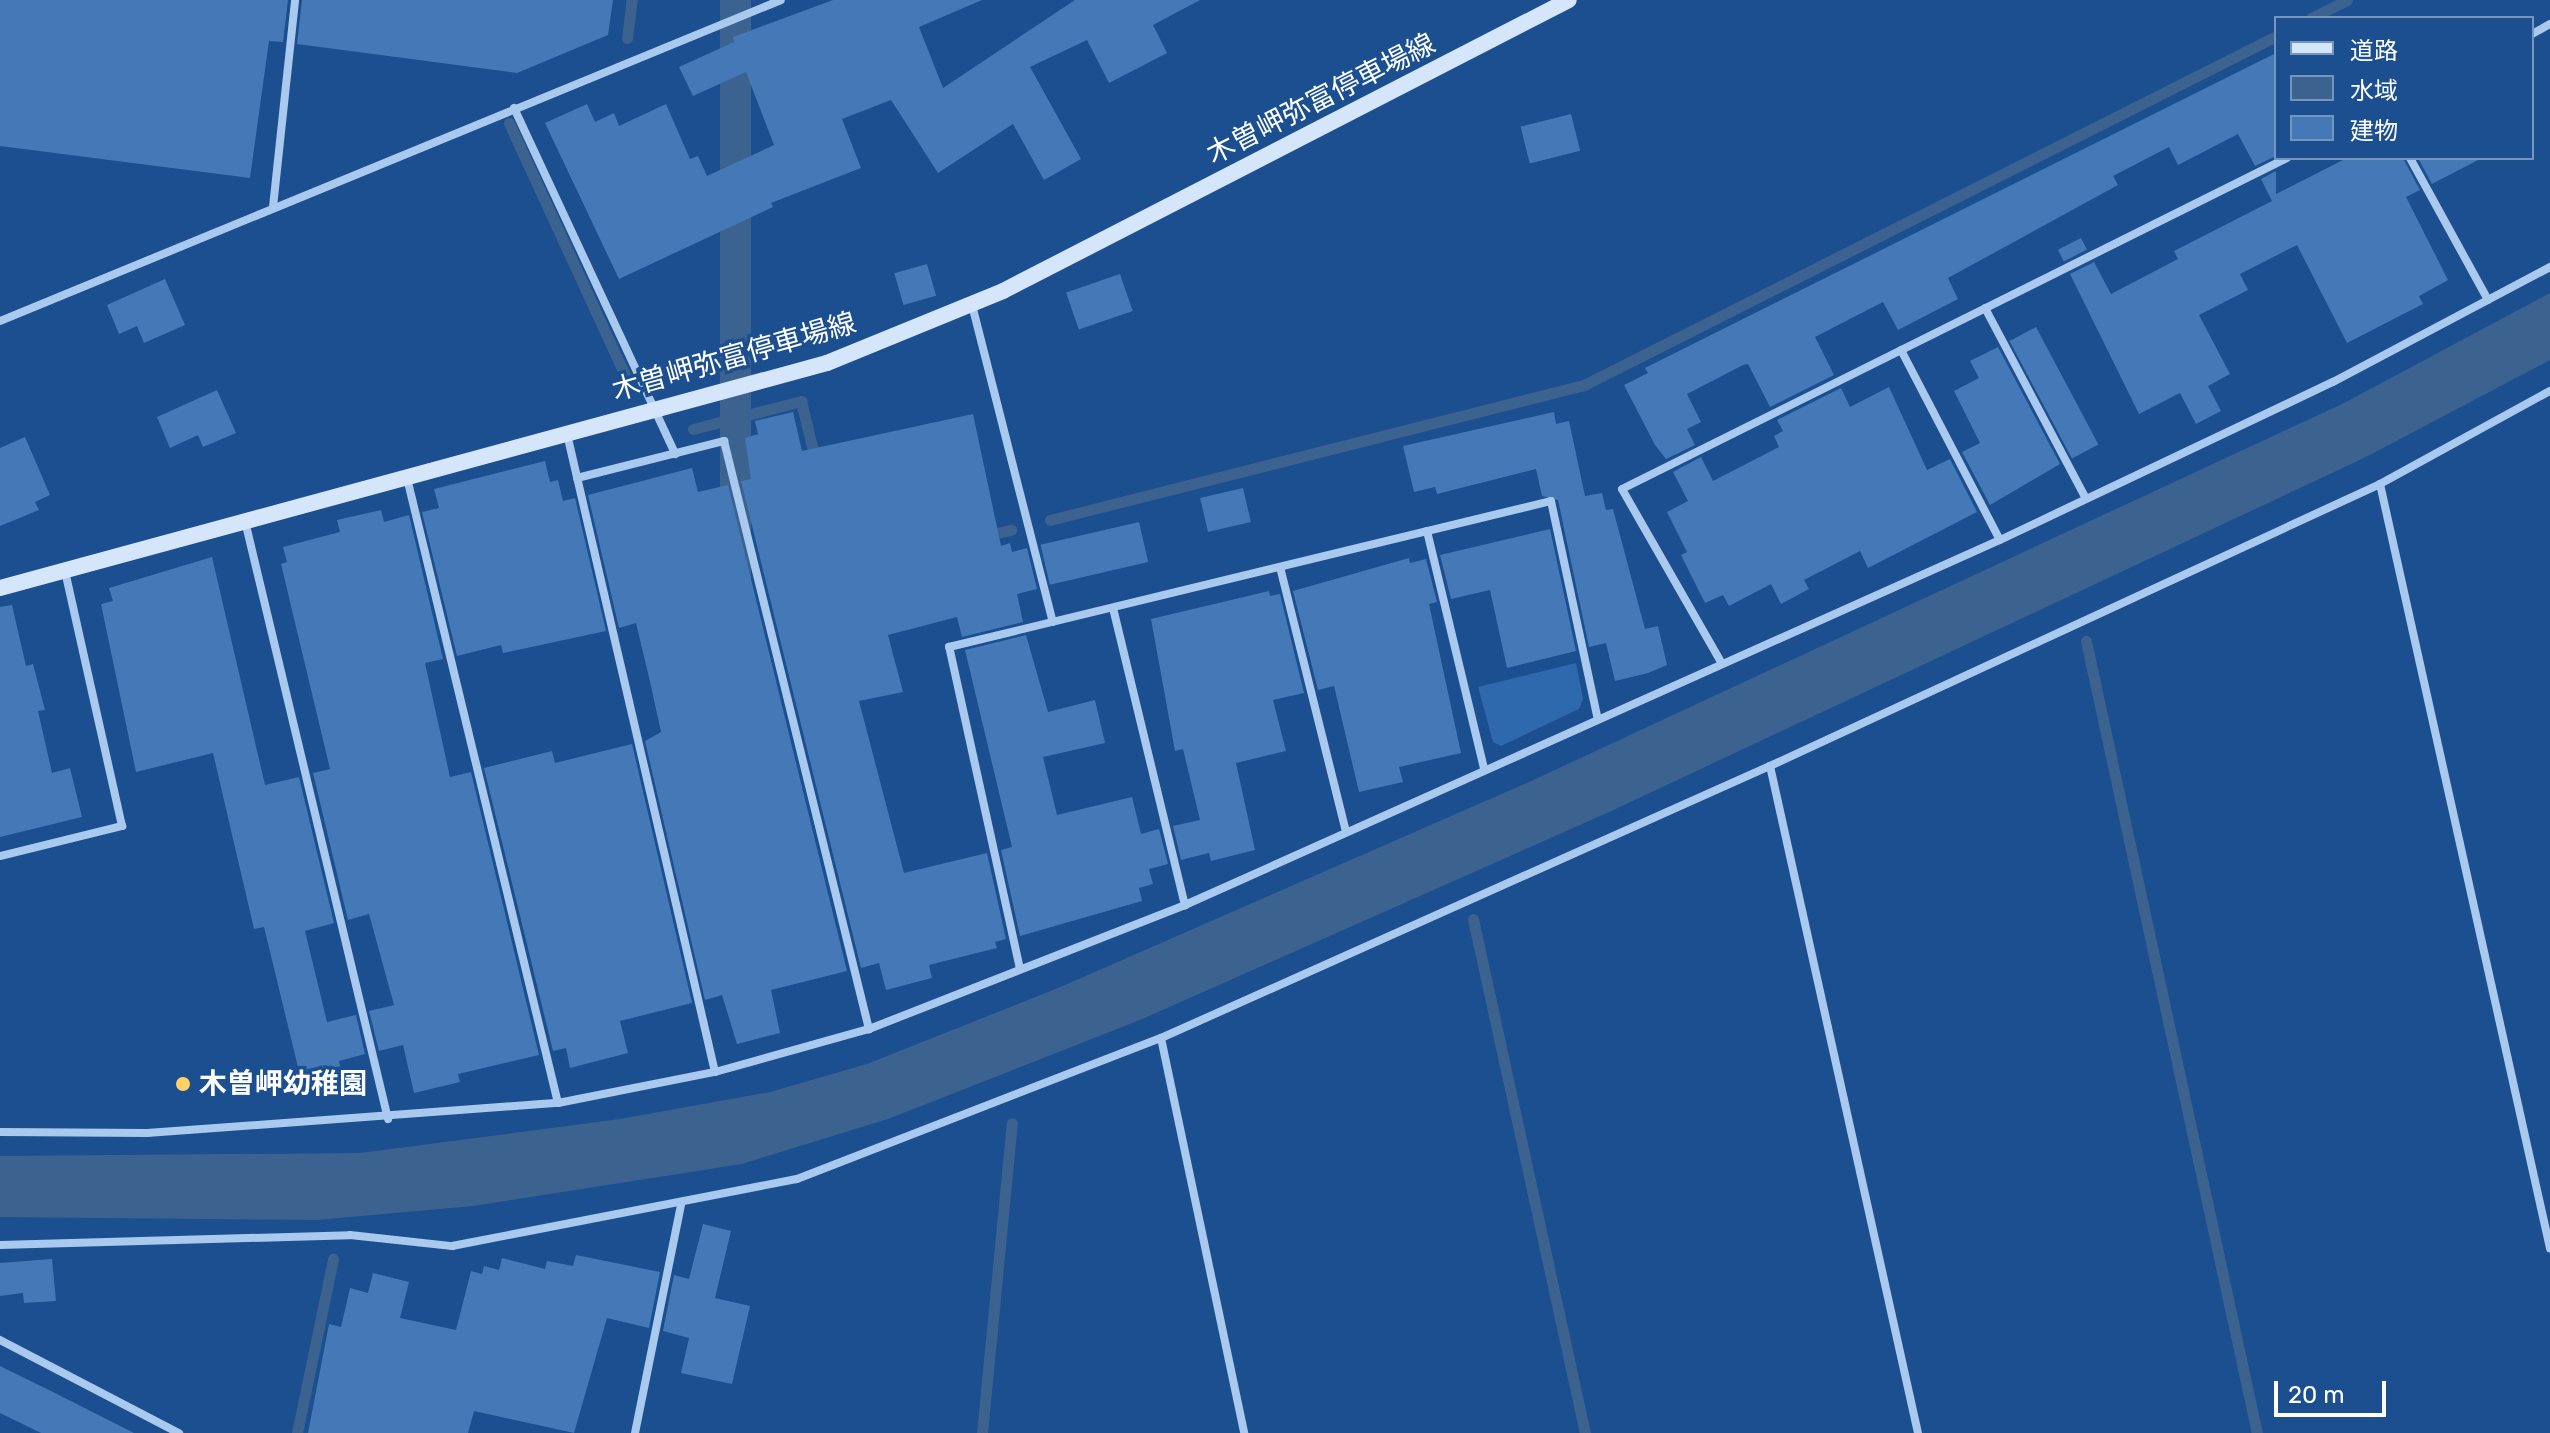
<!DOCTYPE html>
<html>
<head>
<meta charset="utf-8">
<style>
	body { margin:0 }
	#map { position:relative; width:2550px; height:1433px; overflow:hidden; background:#1b4f8f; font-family:Rubik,"Noto Sans JP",sans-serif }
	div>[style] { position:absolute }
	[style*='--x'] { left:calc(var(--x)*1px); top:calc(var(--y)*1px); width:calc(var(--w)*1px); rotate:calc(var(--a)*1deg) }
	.green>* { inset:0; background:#2e69ad }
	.water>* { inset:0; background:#3c6290; transform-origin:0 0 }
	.stream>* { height:11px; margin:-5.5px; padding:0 5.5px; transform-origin:5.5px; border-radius:5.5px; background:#3c6290 }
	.building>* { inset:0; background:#4478b7; transform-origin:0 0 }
	.minor>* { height:8px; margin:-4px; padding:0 4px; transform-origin:4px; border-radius:4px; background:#a9c9ee }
	.secondary>* { height:16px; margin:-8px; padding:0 8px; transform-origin:8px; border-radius:8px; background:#d6e6fa }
	.dots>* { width:22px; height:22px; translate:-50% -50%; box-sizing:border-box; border:4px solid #1b4f8f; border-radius:50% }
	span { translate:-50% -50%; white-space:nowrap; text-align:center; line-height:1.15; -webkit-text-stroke:7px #1b4f8f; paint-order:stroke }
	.street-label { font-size:28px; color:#fff }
	.poi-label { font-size:28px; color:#fff; font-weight:700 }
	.left { translate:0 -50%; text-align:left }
	.legend { position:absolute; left:2274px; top:16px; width:260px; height:144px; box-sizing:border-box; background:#1b4f8f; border:2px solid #7695bc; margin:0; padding:10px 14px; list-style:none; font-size:24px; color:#fff }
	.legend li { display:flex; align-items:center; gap:16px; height:40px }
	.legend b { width:40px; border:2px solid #7695bc }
	.scale { position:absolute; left:2274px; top:1381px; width:112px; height:36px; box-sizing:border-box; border:4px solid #fff; border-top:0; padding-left:10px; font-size:24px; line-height:28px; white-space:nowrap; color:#fff; -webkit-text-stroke:6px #1b4f8f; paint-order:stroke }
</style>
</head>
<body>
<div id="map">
	<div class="green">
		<i style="clip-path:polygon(1576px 663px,1583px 699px,1579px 709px,1501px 746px,1493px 742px,1478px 687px)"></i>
	</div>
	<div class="water">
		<i style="left:720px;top:0;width:31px;height:777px"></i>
		<i style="clip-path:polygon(2550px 293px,2550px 360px,2364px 458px,1607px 813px,1140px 1020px,888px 1119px,742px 1164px,473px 1206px,317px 1220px,0 1217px,0 1156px,360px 1153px,620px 1119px,770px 1092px,867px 1064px,1058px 988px,1529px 782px,2344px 403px)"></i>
	</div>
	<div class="stream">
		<i style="--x:2311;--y:18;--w:40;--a:-26.6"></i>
		<i style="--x:627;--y:38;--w:38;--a:-83"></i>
		<i style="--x:509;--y:123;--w:285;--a:65.3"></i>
		<i style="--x:693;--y:429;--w:112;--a:-14.5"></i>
		<i style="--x:801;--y:401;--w:64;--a:76.4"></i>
		<i style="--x:1050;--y:520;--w:551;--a:-14.19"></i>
		<i style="--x:1584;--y:385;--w:775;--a:-26.76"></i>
		<i style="--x:984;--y:536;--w:28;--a:-13"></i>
		<i style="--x:2086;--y:641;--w:810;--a:77.82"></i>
		<i style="--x:1473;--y:919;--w:526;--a:77.71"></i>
		<i style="--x:297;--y:1433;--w:178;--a:-78.3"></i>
		<i style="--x:982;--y:1433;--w:311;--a:-84.5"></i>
	</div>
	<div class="building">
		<i style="clip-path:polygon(0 0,288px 0,283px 42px,269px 41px,250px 178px,0 146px)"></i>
		<i style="clip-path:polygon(302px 0,613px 0,608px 35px,517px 73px,297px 44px)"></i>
		<i style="clip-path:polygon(833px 0,982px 0,919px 27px,943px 88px,1075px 0,1200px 0,1153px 25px,1167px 53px,1109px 83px,1087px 40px,1030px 67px,1081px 159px,1044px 180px,1013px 124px,938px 173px,891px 100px,842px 119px,861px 168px,771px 203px,773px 207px,619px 279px,545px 123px,587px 104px,595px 122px,614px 113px,619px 126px,666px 104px,690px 159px,698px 156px,707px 176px,774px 145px,746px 72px,693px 96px,679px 67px,734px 42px,733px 37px)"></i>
		<i style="clip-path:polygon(2276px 53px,2276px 156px,2255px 166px,2238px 134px,2178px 165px,2169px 147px,2113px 176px,2118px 185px,1948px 278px,1958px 299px,1898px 330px,1883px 302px,1815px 337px,1834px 375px,1770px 407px,1748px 364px,1743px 365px,1687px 394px,1701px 422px,1687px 429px,1695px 445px,1666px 459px,1655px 445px,1624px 385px,1648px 373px,1645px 368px)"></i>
		<i style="left:1571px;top:114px;width:38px;height:52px;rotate:76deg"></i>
		<i style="clip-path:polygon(2347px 158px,2403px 158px,2420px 190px,2406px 197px,2448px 280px,2419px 296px,2423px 304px,2347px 343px,2297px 245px,2240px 274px,2248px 290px,2199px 315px,2230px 374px,2208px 386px,2221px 411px,2196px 424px,2180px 393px,2139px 414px,2070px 274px,2094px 262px,2111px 294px,2178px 259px,2174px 251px,2272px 201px,2261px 179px,2276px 171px,2276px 194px)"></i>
		<i style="clip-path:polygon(2418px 158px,2482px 158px,2432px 184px)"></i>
		<i style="left:2081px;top:238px;width:13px;height:26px;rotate:63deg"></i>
		<i style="left:927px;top:264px;width:33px;height:34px;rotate:74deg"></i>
		<i style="left:1120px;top:274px;width:39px;height:57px;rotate:71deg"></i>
		<i style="clip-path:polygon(165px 279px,185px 325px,144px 343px,137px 326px,119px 334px,107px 305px)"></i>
		<i style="left:2036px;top:327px;width:133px;height:30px;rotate:62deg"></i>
		<i style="clip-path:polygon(1998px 347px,2060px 464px,1990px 505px,1962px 452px,1980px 443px,1954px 391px,1979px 378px,1970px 361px)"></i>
		<i style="clip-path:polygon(1889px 387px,1927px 470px,1950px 459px,1977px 512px,1868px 568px,1860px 551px,1804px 580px,1809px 589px,1781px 604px,1771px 584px,1729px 606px,1723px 595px,1705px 603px,1681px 555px,1687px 552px,1667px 512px,1688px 501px,1673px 472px,1701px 457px,1713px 481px,1779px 447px,1774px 436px,1783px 431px,1777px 420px,1841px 388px,1850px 407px)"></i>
		<i style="clip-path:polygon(217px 390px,236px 433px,203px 447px,198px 435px,170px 448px,157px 417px)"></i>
		<i style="clip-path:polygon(793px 412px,802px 451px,973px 414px,1001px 546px,1010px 543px,1012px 552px,1027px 548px,1037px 589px,1017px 594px,1023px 622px,962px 637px,957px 617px,888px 635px,903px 692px,859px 701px,904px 873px,987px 853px,1006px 939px,995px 942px,997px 948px,929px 965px,932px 978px,886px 990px,879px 963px,861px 968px,741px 481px,751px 479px,745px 438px,758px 434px,755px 421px)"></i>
		<i style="clip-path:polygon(1554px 412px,1556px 424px,1569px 421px,1585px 496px,1602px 493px,1606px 510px,1613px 509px,1645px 629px,1658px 626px,1667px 665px,1648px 673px,1615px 681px,1606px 643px,1589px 647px,1558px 500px,1542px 496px,1536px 469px,1437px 494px,1435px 487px,1414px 492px,1403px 446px)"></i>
		<i style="clip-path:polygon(25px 437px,50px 495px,35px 502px,39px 510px,0 526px,0 448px)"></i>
		<i style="clip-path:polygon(545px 461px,550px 482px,558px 480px,563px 501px,575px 498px,606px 631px,503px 653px,501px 645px,457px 656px,422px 512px,439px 508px,434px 489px)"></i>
		<i style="clip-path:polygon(692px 468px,698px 492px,728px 485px,847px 971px,771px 990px,780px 1033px,737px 1044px,722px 995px,705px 1000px,645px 741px,661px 732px,651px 686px,636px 623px,619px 628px,588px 495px)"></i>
		<i style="left:1243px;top:488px;width:35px;height:44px;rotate:77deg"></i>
		<i style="clip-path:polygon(381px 510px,384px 522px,409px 515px,443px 659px,425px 663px,450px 777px,471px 772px,539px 1055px,458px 1074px,460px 1082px,414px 1093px,403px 1045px,379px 1051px,369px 1011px,394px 1005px,369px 914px,348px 920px,313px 773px,330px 769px,281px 564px,287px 562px,283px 547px,340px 532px,337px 520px)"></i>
		<i style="left:1139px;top:522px;width:41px;height:101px;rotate:77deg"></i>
		<i style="clip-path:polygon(1550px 529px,1576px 651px,1507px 668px,1490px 590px,1451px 599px,1440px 555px)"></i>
		<i style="clip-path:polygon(212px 557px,265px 785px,299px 777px,334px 923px,305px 931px,327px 1022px,356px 1015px,365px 1054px,339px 1061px,345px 1086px,305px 1096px,264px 927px,254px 929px,213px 753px,136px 772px,101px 604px,113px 601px,109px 588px)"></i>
		<i style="clip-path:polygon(1409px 558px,1410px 563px,1426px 559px,1437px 602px,1429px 604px,1461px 753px,1399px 767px,1403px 782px,1359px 792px,1334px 686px,1318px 690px,1293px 591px)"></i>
		<i style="clip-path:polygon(1269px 591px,1270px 596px,1280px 594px,1304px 693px,1273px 700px,1286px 751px,1236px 763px,1255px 850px,1211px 861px,1209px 853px,1181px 860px,1173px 826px,1200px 820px,1183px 749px,1175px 751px,1151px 619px)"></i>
		<i style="clip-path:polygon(12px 605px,26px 666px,33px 664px,45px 710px,38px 711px,52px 773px,70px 768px,82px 817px,0 837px,0 607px)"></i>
		<i style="clip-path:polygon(1026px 635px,1048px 712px,1095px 700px,1105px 743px,1043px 757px,1057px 815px,1132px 797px,1141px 834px,1159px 829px,1168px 864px,1149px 869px,1153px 884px,1139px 888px,1142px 901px,1020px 936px,1001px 850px,1012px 847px,965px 650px)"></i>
		<i style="clip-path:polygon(632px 744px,692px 1003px,620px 1021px,628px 1053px,570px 1068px,566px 1048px,553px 1051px,484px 768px,552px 751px,555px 763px)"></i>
		<i style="clip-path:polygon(703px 1224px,731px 1231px,715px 1298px,750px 1306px,732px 1384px,681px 1373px,689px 1338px,663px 1331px,674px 1275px,689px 1279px)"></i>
		<i style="clip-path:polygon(576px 1255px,660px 1272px,649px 1328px,607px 1318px,574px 1433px,474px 1411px,468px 1433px,308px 1433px,329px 1324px,341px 1327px,350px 1288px,368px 1293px,373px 1273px,409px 1282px,400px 1318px,456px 1330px,471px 1271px,482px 1274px,484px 1266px,499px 1270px,502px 1258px,545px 1269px,547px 1261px,573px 1266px)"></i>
		<i style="clip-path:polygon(52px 1259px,56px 1301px,24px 1303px,23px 1293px,0 1296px,0 1263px)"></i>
		<i style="clip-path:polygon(0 1366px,49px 1390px,134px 1433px,41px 1433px,0 1413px)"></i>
	</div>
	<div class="minor">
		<i style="--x:2532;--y:34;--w:21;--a:-29"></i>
		<i style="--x:514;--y:108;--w:382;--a:65"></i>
		<i style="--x:2410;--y:158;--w:162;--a:61.2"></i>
		<i style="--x:273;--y:207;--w:208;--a:-83.9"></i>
		<i style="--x:972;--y:305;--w:327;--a:75.7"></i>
		<i style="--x:1985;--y:308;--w:214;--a:62.1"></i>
		<i style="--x:0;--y:321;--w:844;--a:-22.34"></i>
		<i style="--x:1901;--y:350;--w:214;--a:62.5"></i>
		<i style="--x:567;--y:434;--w:655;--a:76.94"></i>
		<i style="--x:407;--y:478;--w:643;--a:76.42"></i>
		<i style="--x:577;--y:478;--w:152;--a:-14.1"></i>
		<i style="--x:724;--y:441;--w:606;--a:76.15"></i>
		<i style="--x:2380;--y:484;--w:783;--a:77.46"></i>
		<i style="--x:245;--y:521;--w:615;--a:76.55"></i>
		<i style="--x:1427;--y:531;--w:244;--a:76.5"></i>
		<i style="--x:1280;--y:567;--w:272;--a:76"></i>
		<i style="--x:1113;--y:608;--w:306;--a:76.4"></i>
		<i style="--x:1721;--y:662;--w:199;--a:-119.8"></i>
		<i style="--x:1622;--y:489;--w:743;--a:-26.46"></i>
		<i style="--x:1770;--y:766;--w:683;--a:77.49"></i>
		<i style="--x:0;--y:856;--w:126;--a:-13.8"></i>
		<i style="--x:122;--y:826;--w:261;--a:-102.6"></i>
		<i style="--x:1020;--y:969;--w:330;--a:-102.4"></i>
		<i style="--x:949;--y:647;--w:619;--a:-13.63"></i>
		<i style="--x:1551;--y:501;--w:220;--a:77.9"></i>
		<i style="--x:1161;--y:1038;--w:404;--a:78.1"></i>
		<i style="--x:0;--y:1132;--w:147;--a:0.4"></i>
		<i style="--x:147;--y:1133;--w:412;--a:-4.2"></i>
		<i style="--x:558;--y:1103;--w:160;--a:-11.2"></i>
		<i style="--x:715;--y:1072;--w:160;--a:-15.6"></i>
		<i style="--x:869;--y:1029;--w:339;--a:-21.4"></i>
		<i style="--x:1185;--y:905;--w:893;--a:-24.13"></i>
		<i style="--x:2000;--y:540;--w:369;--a:-25.4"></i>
		<i style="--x:2333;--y:382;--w:246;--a:-27.9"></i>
		<i style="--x:0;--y:1245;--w:350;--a:-1.6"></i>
		<i style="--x:350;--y:1235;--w:103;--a:6.2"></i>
		<i style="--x:452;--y:1246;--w:351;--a:-11"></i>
		<i style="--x:797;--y:1179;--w:390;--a:-21.2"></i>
		<i style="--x:1161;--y:1038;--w:667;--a:-24.07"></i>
		<i style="--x:1770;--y:766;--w:672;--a:-24.81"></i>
		<i style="--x:2380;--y:484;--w:194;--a:-28.7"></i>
		<i style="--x:0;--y:1340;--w:202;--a:27.5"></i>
		<i style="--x:635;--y:1433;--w:233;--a:-78.6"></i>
	</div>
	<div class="secondary">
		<i style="--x:0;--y:588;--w:857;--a:-15.22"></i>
		<i style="--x:827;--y:363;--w:190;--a:-22.2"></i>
		<i style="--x:1003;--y:291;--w:636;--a:-27.21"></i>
	</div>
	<div class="dots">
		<i style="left:183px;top:1084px;background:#ffd166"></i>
	</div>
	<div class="street-label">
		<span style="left:1321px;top:99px;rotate:-27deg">木曽岬弥富停車場線</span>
		<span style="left:734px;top:357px;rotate:-16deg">木曽岬弥富停車場線</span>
	</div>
	<div class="poi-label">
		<span class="left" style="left:199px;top:1084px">木曽岬幼稚園</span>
	</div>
	<ul class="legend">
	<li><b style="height:10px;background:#d6e6fa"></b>道路</li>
	<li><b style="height:22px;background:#3c6290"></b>水域</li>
	<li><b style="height:22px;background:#4478b7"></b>建物</li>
	</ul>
	<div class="scale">20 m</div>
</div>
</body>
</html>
